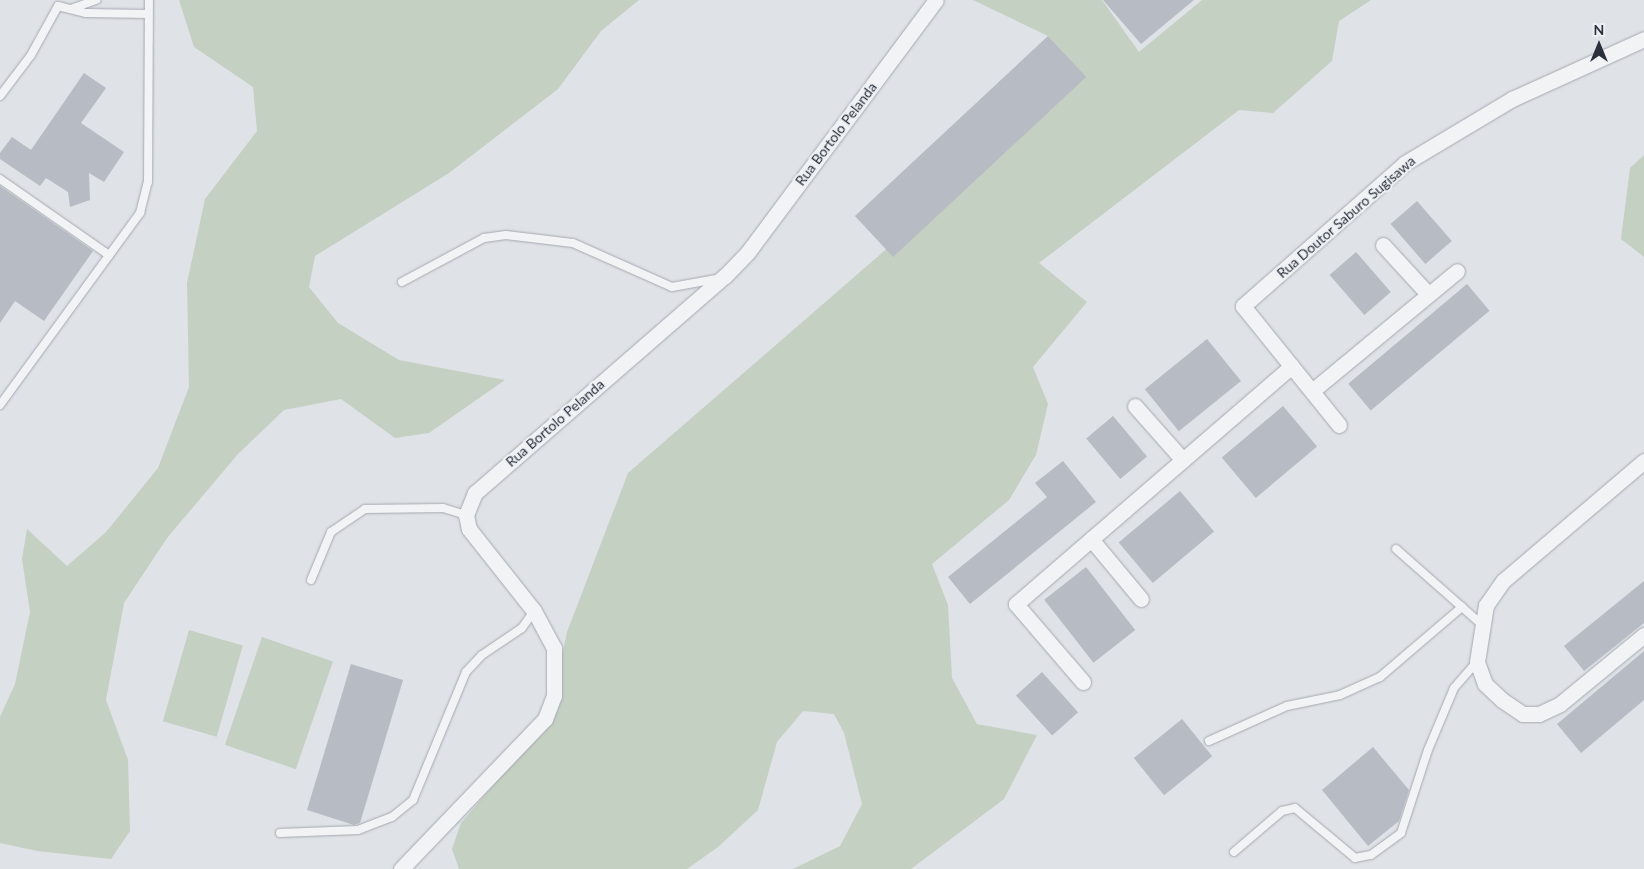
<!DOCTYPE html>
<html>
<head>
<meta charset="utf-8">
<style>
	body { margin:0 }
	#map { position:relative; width:1644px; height:869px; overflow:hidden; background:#dfe2e7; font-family:Lato,sans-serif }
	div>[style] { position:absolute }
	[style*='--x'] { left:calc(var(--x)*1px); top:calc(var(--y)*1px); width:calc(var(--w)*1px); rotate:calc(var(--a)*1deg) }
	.green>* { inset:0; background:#c4d0c1; transform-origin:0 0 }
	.building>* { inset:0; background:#b7bbc3; transform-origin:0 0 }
	.roads { filter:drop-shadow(0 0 1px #a5a9b0) drop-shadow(0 0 1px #a5a9b0) }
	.lane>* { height:8px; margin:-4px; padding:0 4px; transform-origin:4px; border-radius:4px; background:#f1f3f5 }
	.street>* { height:15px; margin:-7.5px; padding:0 7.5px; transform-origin:7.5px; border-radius:7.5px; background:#f1f3f5 }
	span { translate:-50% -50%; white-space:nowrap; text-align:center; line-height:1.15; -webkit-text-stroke:4.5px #eef1f4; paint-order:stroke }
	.street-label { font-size:14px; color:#2a303c }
	.north { position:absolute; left:1574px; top:20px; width:50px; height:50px; -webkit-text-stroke:4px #eef1f4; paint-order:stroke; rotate:0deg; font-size:14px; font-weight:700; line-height:20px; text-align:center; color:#2a303c }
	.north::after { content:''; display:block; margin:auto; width:18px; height:22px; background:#2a303c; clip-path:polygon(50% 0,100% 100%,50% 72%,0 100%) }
</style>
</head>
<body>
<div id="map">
	<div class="green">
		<i style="clip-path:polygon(179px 0,639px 0,601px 31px,558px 89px,449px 173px,315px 256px,309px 287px,338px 323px,399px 360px,505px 380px,429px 433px,395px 438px,341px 399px,284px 410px,238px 454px,167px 538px,124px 603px,106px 700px,128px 760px,130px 831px,111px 859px,37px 851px,0 843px,0 717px,15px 684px,30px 612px,22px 559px,27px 529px,67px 566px,106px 532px,158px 468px,189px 387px,187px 283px,205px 199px,257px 131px,253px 87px,194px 47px)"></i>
		<i style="clip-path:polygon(973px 0,1102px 0,1139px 52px,1202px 0,1371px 0,1339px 21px,1332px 61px,1273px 113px,1239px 110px,1039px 263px,1087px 302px,1033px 367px,1048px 404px,1036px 455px,1009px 500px,932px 564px,948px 605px,952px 678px,977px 724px,1037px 735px,1004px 799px,911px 869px,793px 869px,840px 846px,862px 804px,844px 733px,834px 714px,803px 711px,777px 742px,758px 810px,718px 847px,687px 869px,459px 869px,452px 849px,461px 823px,548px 721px,567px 632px,628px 473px,1085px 77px,1048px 36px)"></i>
		<i style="clip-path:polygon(1644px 155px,1644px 257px,1621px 239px,1630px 168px)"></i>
		<i style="left:189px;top:630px;width:56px;height:95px;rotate:16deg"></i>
		<i style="left:262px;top:637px;width:75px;height:114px;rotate:19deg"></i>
	</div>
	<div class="building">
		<i style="clip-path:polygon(1103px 0,1194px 0,1141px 44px)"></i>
		<i style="left:1048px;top:36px;width:56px;height:264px;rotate:47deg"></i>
		<i style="clip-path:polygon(84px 73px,106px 88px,81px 123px,124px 152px,104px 182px,89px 173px,90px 200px,70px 207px,68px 192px,46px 178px,40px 186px,0 159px,0 153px,12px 137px,31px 150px)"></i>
		<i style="clip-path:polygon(0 186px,93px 251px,44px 321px,15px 301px,0 323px)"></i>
		<i style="left:1417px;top:201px;width:53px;height:35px;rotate:49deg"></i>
		<i style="left:1356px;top:252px;width:53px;height:35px;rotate:49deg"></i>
		<i style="left:1467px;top:284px;width:35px;height:155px;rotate:50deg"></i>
		<i style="left:1207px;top:339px;width:54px;height:80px;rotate:51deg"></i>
		<i style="left:1283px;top:406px;width:53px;height:80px;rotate:50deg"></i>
		<i style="left:1113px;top:416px;width:53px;height:35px;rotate:50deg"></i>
		<i style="clip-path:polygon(1063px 461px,1096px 502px,970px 604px,948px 577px,1047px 497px,1035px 483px)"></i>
		<i style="left:1180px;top:491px;width:53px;height:80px;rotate:50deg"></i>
		<i style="left:1086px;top:567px;width:80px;height:53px;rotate:52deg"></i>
		<i style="clip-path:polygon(1644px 581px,1644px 623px,1584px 671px,1564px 646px)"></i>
		<i style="clip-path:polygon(1644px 651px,1644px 700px,1581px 753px,1557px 724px)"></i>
		<i style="clip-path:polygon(351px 664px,403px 680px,360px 823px,354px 825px,307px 810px)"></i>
		<i style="left:1042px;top:672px;width:54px;height:35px;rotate:48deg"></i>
		<i style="left:1182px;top:719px;width:48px;height:62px;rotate:51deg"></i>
		<i style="clip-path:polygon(1373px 747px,1409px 790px,1399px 821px,1368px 846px,1322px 790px)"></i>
	</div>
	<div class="roads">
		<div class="lane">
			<i style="--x:71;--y:9;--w:27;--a:-20"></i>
			<i style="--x:0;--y:96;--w:51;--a:-52.9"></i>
			<i style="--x:31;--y:55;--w:56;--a:-61.1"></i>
			<i style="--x:58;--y:6;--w:29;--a:14"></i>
			<i style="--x:86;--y:13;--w:62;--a:0.9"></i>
			<i style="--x:0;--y:179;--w:133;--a:34.9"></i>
			<i style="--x:402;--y:282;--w:93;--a:-28.2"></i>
			<i style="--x:484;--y:238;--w:22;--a:-8"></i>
			<i style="--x:506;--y:235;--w:67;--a:6.8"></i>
			<i style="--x:573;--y:243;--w:108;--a:24"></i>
			<i style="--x:672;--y:287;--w:45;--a:-10.3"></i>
			<i style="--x:0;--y:405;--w:238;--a:-53.9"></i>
			<i style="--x:140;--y:213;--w:32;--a:-76"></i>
			<i style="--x:148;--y:182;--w:182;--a:-89.7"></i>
			<i style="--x:1396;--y:549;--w:113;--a:41.4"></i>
			<i style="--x:311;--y:580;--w:52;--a:-67.4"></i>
			<i style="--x:331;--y:532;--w:41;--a:-34.1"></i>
			<i style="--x:365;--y:509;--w:78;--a:-0.7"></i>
			<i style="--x:443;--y:508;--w:24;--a:17"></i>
			<i style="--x:1209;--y:741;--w:85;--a:-24.2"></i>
			<i style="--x:1287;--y:706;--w:54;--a:-11.7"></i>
			<i style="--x:1340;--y:695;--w:44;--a:-24.2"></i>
			<i style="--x:1380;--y:677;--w:108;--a:-40.5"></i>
			<i style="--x:280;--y:833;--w:78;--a:-2.2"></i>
			<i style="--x:358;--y:830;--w:36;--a:-21"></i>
			<i style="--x:392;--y:817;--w:27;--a:-39"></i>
			<i style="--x:413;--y:800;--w:139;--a:-67.5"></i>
			<i style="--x:466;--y:672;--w:23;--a:-47"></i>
			<i style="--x:482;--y:655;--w:48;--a:-34"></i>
			<i style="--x:522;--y:628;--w:21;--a:-55"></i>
			<i style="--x:1234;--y:852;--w:63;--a:-40.5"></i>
			<i style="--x:1282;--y:811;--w:13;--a:-13"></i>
			<i style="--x:1295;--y:808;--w:78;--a:39.8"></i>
			<i style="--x:1355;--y:858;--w:16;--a:-11"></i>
			<i style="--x:1371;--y:855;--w:37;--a:-36"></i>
			<i style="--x:1401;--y:833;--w:87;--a:-72"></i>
			<i style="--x:1428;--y:750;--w:67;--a:-67.2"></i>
			<i style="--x:1454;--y:688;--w:35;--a:-49"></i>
		</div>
		<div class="street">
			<i style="--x:1383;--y:245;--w:67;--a:47.4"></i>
			<i style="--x:1312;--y:391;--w:188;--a:-39.6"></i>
			<i style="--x:1135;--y:406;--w:72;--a:48.4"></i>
			<i style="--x:1339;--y:425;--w:153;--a:-128.9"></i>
			<i style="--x:1243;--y:306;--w:216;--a:-41.4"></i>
			<i style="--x:1405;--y:163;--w:125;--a:-30.9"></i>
			<i style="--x:1512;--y:99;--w:145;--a:-24.4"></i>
			<i style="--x:1644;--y:461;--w:185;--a:139.6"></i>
			<i style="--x:1503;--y:581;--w:29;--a:125"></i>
			<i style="--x:1486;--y:605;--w:58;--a:99"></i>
			<i style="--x:1477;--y:662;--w:23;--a:70"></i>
			<i style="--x:1485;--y:684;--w:23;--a:43"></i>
			<i style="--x:1502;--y:700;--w:25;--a:34"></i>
			<i style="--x:1523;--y:714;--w:16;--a:0"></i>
			<i style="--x:1539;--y:714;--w:23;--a:-25"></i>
			<i style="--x:1560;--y:704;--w:109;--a:-39.4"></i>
			<i style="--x:1091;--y:539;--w:78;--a:50.2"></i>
			<i style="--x:1083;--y:682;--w:103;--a:-130.7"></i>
			<i style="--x:1016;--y:604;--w:364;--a:-40.8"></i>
			<i style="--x:401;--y:869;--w:208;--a:-46.2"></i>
			<i style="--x:545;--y:719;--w:25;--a:-69"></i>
			<i style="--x:554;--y:696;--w:48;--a:-90"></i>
			<i style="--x:554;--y:648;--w:42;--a:-118.4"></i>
			<i style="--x:534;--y:611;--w:105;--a:-128.4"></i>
			<i style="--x:469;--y:529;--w:14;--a:-102"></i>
			<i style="--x:466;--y:515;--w:24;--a:-68"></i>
			<i style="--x:475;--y:493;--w:331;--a:-41"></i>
			<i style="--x:725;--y:276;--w:33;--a:-46"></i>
			<i style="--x:748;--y:252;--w:314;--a:-53.3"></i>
		</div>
	</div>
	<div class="street-label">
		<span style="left:836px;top:134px;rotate:-53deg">Rua Bortolo Pelanda</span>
		<span style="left:1346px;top:217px;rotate:-41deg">Rua Doutor Saburo Sugisawa</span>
		<span style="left:555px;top:423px;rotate:-41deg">Rua Bortolo Pelanda</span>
	</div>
	<div class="north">N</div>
</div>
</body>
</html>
